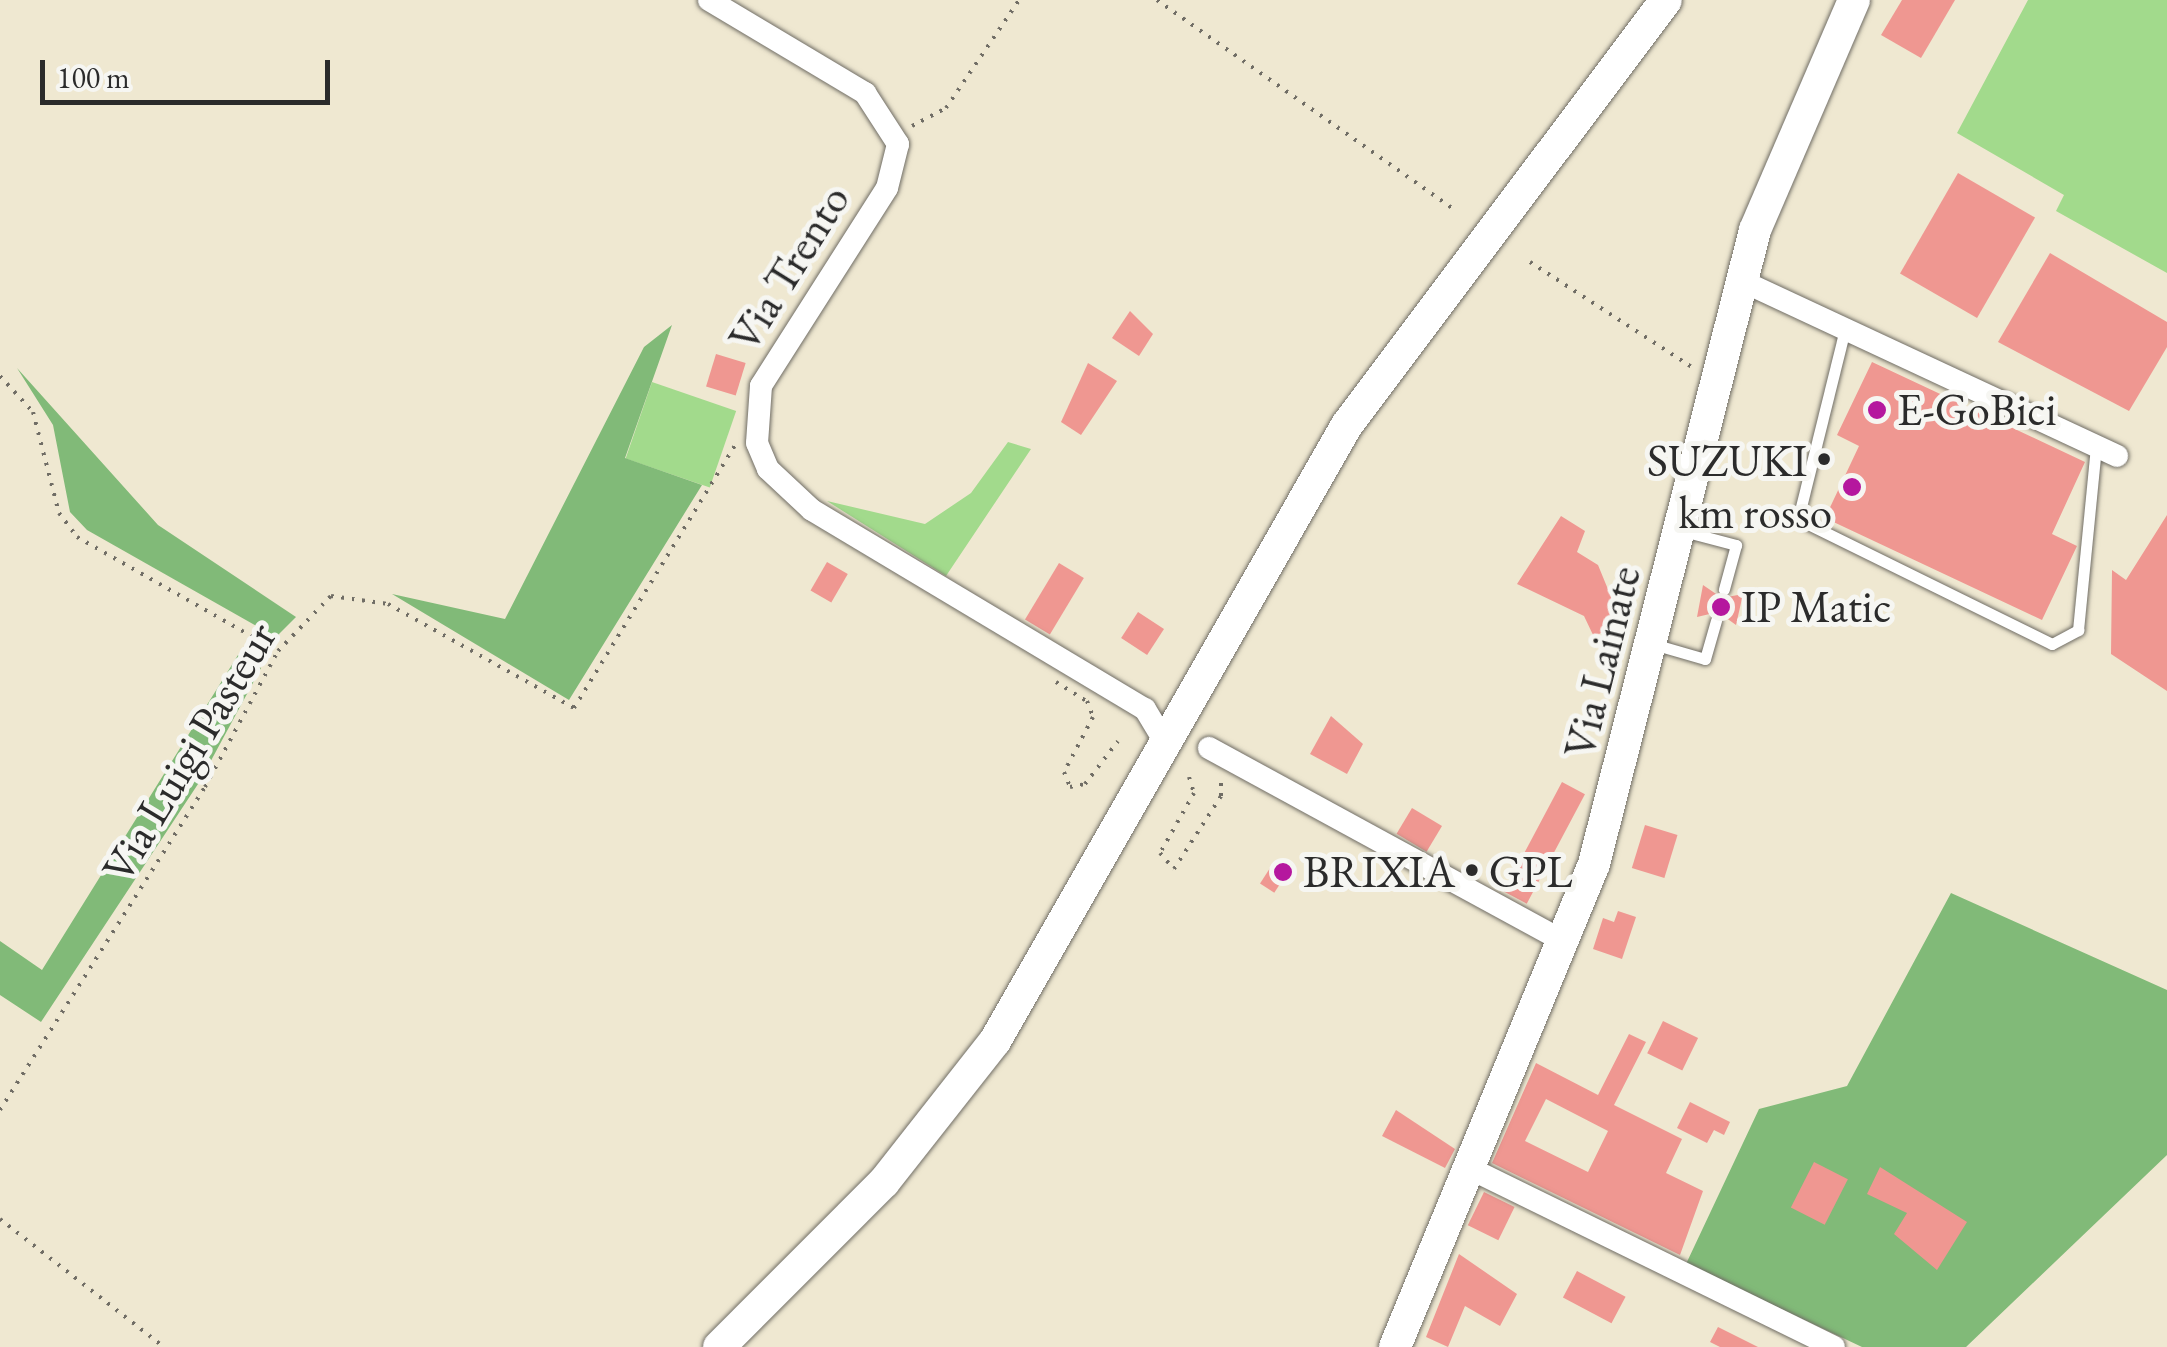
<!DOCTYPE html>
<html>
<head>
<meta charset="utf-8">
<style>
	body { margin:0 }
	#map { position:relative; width:2167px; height:1347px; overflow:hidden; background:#efe8d1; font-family:"EB Garamond",serif }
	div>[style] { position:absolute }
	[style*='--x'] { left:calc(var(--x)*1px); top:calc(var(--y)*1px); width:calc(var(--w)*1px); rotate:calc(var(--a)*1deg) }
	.green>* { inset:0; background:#a2da8c; transform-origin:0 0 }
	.forest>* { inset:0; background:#81ba78 }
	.building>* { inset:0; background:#ef9791; transform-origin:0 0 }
	.path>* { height:4px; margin-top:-2px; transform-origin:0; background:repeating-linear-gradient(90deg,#706d65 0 2.5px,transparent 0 10.5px) }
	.roads { filter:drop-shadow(0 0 2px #706d65) drop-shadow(0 0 2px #706d65) }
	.lane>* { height:11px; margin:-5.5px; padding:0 5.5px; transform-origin:5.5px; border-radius:5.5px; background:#fff }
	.street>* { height:22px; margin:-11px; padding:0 11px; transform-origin:11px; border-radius:11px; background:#fff }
	.secondary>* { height:32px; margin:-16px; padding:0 16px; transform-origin:16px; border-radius:16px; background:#fff }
	.dots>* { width:28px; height:28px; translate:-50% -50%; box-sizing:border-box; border:5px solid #f6f6f2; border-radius:50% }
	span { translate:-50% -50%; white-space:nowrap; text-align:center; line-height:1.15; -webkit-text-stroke:10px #f6f6f2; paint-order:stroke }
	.street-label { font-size:45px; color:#2b2b2b }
	.poi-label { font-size:45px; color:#2b2b2b }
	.left { translate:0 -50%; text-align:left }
	.right { translate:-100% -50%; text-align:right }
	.scale { position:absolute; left:40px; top:60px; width:290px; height:45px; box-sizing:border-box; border:5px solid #2b2b2b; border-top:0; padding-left:12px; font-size:30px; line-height:35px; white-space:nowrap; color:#2b2b2b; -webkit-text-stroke:8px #f6f6f2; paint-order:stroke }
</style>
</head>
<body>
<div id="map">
	<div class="green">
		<i style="clip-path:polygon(2028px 0,2167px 0,2167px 273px,2056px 211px,2064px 195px,1957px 133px)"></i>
		<i style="left:652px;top:382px;width:89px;height:81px;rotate:19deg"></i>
		<i style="clip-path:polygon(1008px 442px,1031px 449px,946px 576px,827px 501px,925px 524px,971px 493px)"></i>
	</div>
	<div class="forest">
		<i style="clip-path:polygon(672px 325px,625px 458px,702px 485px,569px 700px,392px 594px,505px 619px,644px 347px)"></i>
		<i style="clip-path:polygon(17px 368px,158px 525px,296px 617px,276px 637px,87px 530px,70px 512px,53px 425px)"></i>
		<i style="clip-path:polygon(238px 655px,261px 668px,200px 781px,41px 1022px,0 995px,0 941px,42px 970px)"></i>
		<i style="clip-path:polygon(1951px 893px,2167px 990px,2167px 1155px,1966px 1347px,1862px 1347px,1686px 1264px,1759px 1109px,1847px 1086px)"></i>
	</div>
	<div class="building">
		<i style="clip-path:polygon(1902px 0,1955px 0,1921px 58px,1881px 35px)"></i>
		<i style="left:1958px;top:173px;width:89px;height:116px;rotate:30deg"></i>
		<i style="clip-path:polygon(2050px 253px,2167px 322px,2167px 347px,2129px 411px,1998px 342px)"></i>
		<i style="clip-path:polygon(1130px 311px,1153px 334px,1139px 356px,1112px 338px)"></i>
		<i style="left:716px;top:354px;width:31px;height:34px;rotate:17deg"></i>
		<i style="clip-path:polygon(1872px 362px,2085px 462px,2052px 534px,2077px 546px,2042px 620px,1825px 518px,1859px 446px,1837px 435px)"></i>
		<i style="clip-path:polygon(1088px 363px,1117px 381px,1081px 435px,1061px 422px)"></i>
		<i style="clip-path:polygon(2167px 515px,2167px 691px,2111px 654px,2112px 570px,2126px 580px)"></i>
		<i style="clip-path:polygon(1561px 516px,1585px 531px,1577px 552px,1598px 565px,1621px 621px,1594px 637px,1584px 616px,1517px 584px)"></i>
		<i style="left:827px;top:562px;width:24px;height:33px;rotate:30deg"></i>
		<i style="left:1059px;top:563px;width:29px;height:66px;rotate:31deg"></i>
		<i style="clip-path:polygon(1703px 585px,1722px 598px,1743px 594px,1736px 625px,1718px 612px,1697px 617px)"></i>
		<i style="left:1138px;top:612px;width:31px;height:31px;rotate:33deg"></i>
		<i style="clip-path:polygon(1331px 716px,1363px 744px,1347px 774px,1310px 754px)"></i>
		<i style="left:1562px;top:782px;width:26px;height:124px;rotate:28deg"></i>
		<i style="left:1412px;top:808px;width:35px;height:30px;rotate:31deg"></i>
		<i style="left:1645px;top:825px;width:34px;height:45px;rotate:17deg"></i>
		<i style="left:1272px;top:865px;width:17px;height:22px;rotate:33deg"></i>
		<i style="clip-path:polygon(1618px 911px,1636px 917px,1622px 959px,1593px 949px,1603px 918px,1614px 922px)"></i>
		<i style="left:1663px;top:1021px;width:39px;height:36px;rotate:26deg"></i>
		<i style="clip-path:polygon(evenodd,1629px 1034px,1646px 1042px,1614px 1105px,1682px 1139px,1666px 1173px,1703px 1191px,1680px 1255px,1492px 1163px,1536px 1063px,1598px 1095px,1629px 1034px,1546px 1099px,1608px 1131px,1588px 1172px,1525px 1141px,1546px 1099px)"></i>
		<i style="clip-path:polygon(1690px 1102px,1730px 1122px,1724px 1135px,1714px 1130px,1707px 1143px,1677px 1128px)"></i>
		<i style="clip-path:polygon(1396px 1110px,1455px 1149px,1445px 1168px,1382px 1136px)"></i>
		<i style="left:1814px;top:1162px;width:38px;height:51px;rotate:27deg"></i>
		<i style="clip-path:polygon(1880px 1167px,1967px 1222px,1937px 1270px,1894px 1234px,1907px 1213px,1867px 1194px)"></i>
		<i style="left:1484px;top:1192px;width:34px;height:37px;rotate:26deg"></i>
		<i style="clip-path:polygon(1459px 1254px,1517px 1294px,1500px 1326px,1465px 1306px,1448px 1347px,1426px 1337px)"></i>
		<i style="left:1577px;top:1271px;width:55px;height:30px;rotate:28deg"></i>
		<i style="clip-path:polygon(1718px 1327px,1758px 1347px,1720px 1347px,1710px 1342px)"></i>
	</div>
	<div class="path">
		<i style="--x:1157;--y:0;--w:366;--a:35.2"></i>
		<i style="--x:912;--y:126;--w:38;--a:-28"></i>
		<i style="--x:946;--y:108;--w:130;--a:-55.9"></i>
		<i style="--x:1530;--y:262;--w:194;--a:33"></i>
		<i style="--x:0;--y:376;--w:49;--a:47.5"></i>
		<i style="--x:33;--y:412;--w:104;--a:75.6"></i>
		<i style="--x:59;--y:513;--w:30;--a:53"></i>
		<i style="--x:77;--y:537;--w:231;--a:29.6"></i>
		<i style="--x:1056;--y:682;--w:36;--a:32"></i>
		<i style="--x:1087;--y:701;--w:17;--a:69"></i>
		<i style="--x:1093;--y:717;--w:62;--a:117.8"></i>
		<i style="--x:1064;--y:772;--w:16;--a:68"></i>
		<i style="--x:1070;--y:787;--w:15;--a:-11"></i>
		<i style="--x:1085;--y:784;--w:54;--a:-52.5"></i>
		<i style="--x:1189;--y:777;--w:17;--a:73"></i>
		<i style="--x:1194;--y:793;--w:69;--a:119.5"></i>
		<i style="--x:1160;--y:853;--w:21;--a:49"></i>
		<i style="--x:1174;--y:869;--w:87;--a:-57.2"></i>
		<i style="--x:1221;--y:796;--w:16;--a:-90"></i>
		<i style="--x:0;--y:1110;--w:383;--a:-57.6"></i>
		<i style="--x:205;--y:787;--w:154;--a:-61.8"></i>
		<i style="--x:278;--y:651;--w:76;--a:-46.1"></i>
		<i style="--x:331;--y:596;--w:58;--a:8"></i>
		<i style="--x:388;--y:604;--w:213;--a:29.2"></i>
		<i style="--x:574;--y:708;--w:312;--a:-58.5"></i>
		<i style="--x:0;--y:1219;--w:208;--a:38"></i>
	</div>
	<div class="roads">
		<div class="lane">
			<i style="--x:1845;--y:329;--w:196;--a:103.9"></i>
			<i style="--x:1798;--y:519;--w:283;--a:26.2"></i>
			<i style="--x:2052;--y:644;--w:30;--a:-28"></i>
			<i style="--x:2078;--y:630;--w:184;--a:-84.4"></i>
			<i style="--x:1683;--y:531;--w:55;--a:14.8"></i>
			<i style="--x:1736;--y:545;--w:46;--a:105.3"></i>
			<i style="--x:1653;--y:644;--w:54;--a:16.1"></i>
			<i style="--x:1705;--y:659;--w:40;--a:-74"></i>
		</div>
		<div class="street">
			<i style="--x:709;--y:0;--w:182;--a:30.8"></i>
			<i style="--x:865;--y:93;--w:61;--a:57.1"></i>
			<i style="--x:898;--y:144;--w:45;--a:104"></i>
			<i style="--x:887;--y:188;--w:235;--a:122.5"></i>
			<i style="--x:761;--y:386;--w:57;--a:94"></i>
			<i style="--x:757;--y:443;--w:28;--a:67"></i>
			<i style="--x:768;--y:469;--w:60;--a:43"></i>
			<i style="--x:812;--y:510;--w:388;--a:30.9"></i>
			<i style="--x:1145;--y:709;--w:37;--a:59"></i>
			<i style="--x:1740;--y:280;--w:416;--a:25"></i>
			<i style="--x:1209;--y:748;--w:403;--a:28.6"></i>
			<i style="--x:1471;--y:1169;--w:404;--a:26.1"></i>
		</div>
		<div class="secondary">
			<i style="--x:719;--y:1347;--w:233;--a:-45"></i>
			<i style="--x:884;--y:1182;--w:179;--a:-51.8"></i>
			<i style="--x:995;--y:1041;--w:709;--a:-60.26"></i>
			<i style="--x:1347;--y:425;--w:531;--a:-53.11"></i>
			<i style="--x:1395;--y:1347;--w:522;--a:-67.61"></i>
			<i style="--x:1594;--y:864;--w:654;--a:-75.75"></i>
			<i style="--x:1755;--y:230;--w:250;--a:-66.7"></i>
		</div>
	</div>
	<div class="dots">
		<i style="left:1877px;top:410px;background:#b5179e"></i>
		<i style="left:1852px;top:487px;background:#b5179e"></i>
		<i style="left:1721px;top:607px;background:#b5179e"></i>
		<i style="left:1283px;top:872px;background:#b5179e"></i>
	</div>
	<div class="street-label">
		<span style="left:789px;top:268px;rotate:-58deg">Via Trento</span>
		<span style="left:1602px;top:662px;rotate:-76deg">Via Lainate</span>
		<span style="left:189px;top:752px;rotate:-59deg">Via Luigi Pasteur</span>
	</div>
	<div class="poi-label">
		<span class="left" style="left:1897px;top:410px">E-GoBici</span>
		<span class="right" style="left:1832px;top:487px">SUZUKI •<br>km rosso</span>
		<span class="left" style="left:1741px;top:607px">IP Matic</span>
		<span class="left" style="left:1303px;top:872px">BRIXIA • GPL</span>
	</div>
	<div class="scale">100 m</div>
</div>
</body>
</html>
